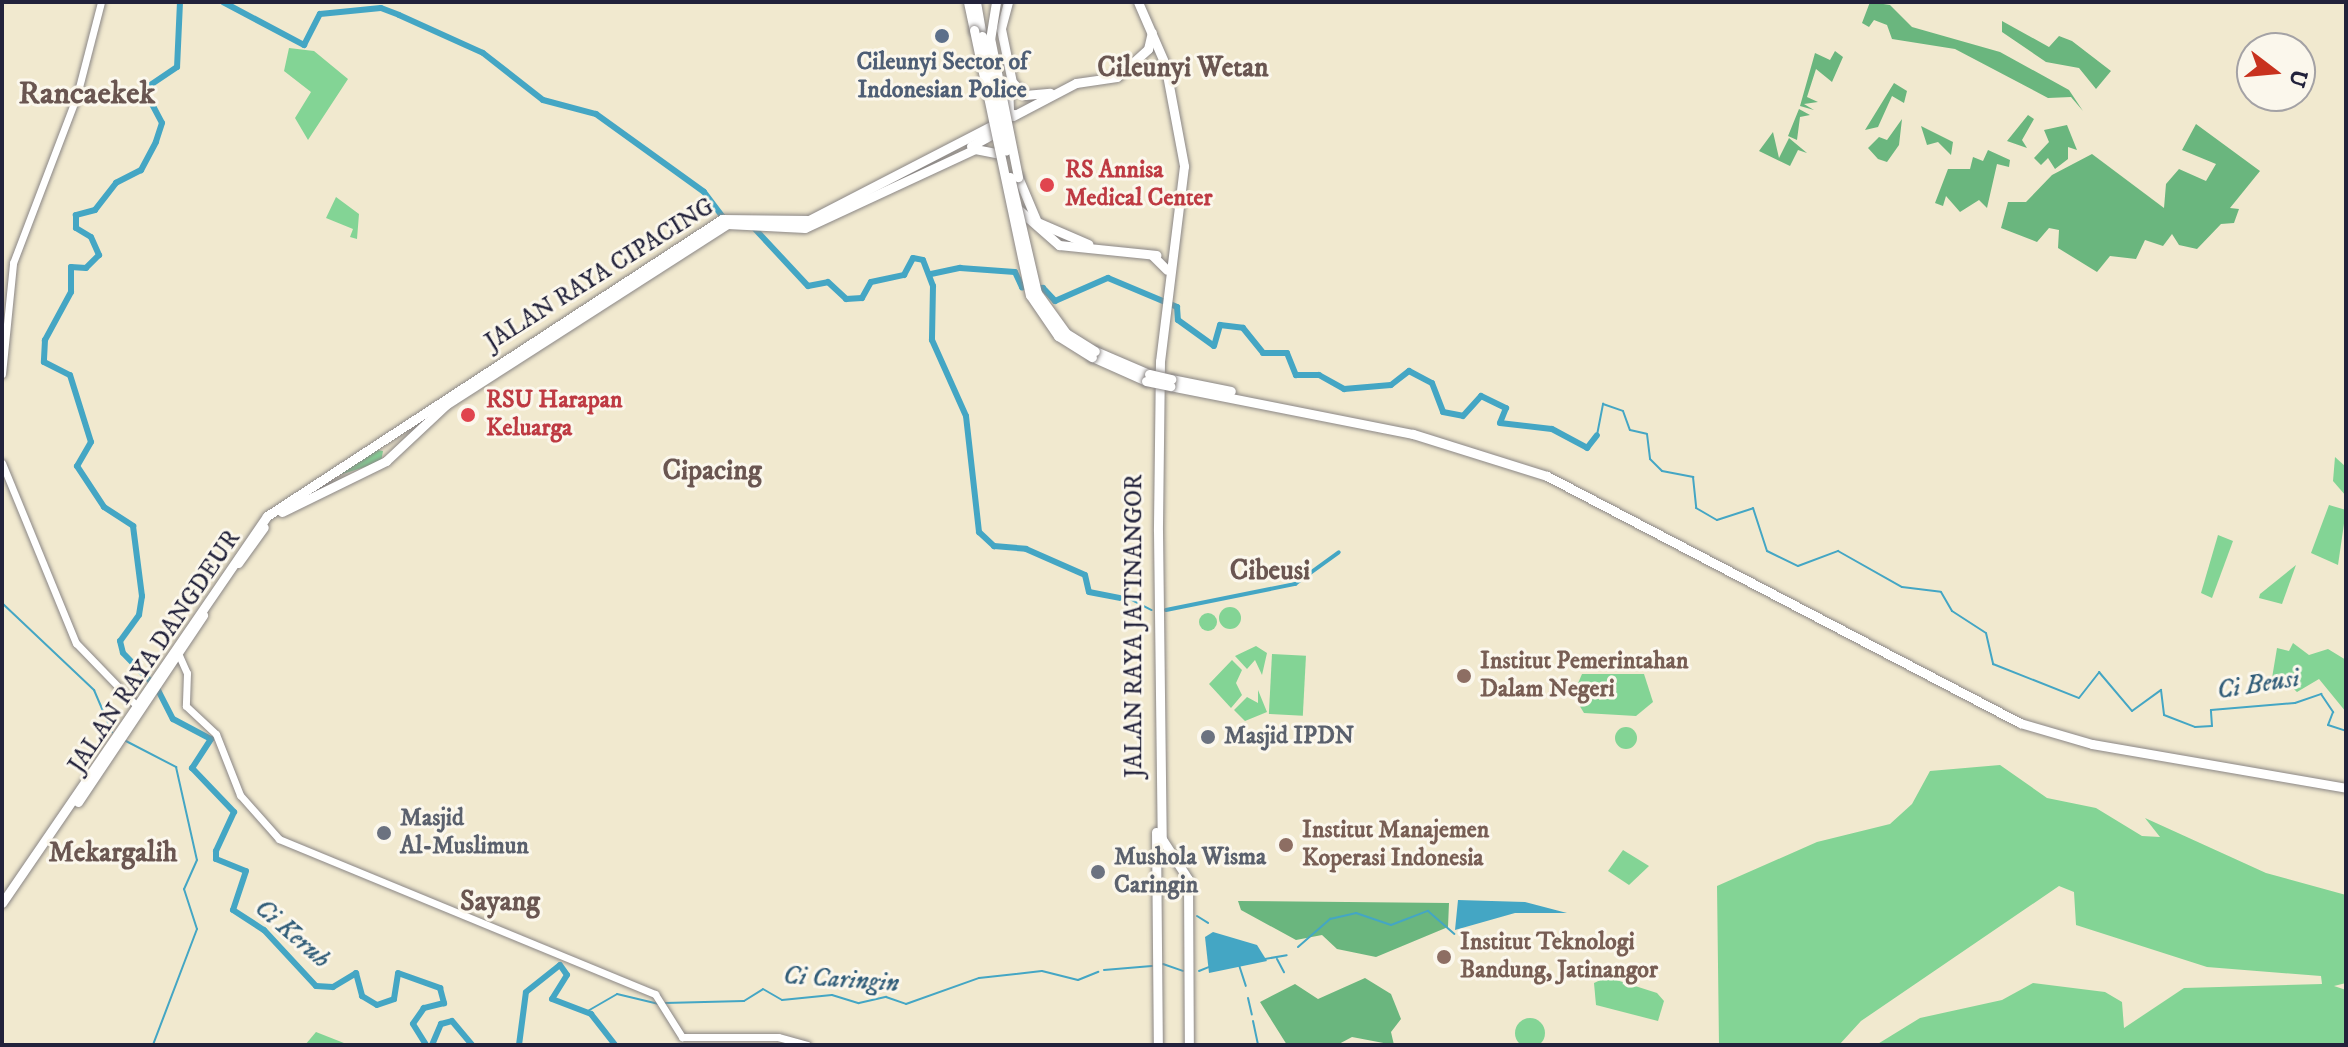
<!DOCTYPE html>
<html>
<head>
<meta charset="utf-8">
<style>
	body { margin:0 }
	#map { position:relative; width:2348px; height:1047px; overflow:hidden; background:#f1e9cf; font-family:"IM FELL DW Pica",serif }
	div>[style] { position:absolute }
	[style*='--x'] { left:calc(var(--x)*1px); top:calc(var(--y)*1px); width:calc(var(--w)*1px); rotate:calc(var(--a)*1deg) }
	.green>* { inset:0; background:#83d495; transform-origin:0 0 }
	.round { border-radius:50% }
	.forest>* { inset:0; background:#6ab67e }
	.water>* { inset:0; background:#44a6c4 }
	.stream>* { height:2px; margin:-1px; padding:0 1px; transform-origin:1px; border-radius:1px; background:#44a6c4 }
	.canal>* { height:4px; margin:-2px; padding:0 2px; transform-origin:2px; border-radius:2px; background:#44a6c4 }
	.river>* { height:6px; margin:-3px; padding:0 3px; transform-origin:3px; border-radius:3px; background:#44a6c4 }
	.roads { filter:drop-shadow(0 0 2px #8a8685) drop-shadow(0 0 2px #8a8685) }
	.major>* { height:7px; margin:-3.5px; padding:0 3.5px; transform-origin:3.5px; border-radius:3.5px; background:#fff }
	.highway>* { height:9px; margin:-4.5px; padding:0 4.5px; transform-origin:4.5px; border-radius:4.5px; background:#fff }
	.bridges { filter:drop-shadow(0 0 2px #8a8685) drop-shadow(0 0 2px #8a8685) }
	.highway-bridge>* { height:9px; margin:-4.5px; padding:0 4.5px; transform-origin:4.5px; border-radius:4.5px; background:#fff }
	.dots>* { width:22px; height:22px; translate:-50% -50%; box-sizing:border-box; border:4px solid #fbf7ec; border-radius:50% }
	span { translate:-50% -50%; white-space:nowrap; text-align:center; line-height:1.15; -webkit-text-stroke:6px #fbf7ec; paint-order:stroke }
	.service-label { font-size:24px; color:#4e5e75; font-weight:700 }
	.health-label { font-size:24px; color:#be3a42; font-weight:700 }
	.left { translate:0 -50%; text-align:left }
	.street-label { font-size:24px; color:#22223b }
	.education-label { font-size:24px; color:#785e54; font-weight:700 }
	.worship-label { font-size:24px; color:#5b616d; font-weight:700 }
	.water-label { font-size:26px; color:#315d79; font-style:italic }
	.quarter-label { font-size:28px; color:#6a5651; font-weight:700 }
	.district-label { font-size:32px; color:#6a5651; font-weight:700 }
	.frame { position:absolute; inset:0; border:4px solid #22223b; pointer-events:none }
	.north { position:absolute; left:2236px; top:32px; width:80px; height:80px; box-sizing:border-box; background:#fbf7ec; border:2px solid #a4a2a5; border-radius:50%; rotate:106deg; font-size:22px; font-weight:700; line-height:32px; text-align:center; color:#22223b }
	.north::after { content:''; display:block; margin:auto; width:28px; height:36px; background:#c8321e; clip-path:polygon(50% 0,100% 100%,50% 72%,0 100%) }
</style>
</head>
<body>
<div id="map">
	<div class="green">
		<i style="clip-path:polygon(289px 48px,314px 51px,348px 79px,308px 140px,295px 118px,311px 92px,284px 71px)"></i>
		<i style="clip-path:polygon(336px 197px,359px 214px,357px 239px,350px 237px,353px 229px,326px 218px)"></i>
		<i style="clip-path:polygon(371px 449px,383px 451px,381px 462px,336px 476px)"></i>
		<i style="clip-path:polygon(2335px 457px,2346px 467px,2346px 496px,2333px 481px)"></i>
		<i style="clip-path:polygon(2329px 505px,2346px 510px,2338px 565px,2311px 553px)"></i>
		<i style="clip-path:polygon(2218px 535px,2233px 541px,2212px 598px,2201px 593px)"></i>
		<i style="clip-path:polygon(2296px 565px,2282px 604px,2259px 598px,2260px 594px)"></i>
		<i class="round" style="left:1219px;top:607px;width:22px;height:22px"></i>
		<i class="round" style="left:1199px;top:613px;width:18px;height:18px"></i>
		<i style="clip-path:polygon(2293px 643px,2309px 655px,2328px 649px,2346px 660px,2346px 712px,2319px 679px,2297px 692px,2280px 676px,2272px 678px,2277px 648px,2289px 651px)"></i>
		<i style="clip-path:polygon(1256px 646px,1267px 653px,1262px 675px,1255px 660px,1247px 669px,1235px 656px)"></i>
		<i style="left:1272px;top:654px;width:34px;height:60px;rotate:3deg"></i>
		<i style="clip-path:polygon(1232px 660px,1242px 670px,1236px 683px,1242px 695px,1231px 708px,1209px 684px)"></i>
		<i style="clip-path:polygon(1582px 674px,1644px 674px,1653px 702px,1636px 716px,1584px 713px,1573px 695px)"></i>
		<i style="clip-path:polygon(1258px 690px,1267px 712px,1245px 721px,1234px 710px,1247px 697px,1258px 703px)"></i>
		<i class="round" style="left:1615px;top:727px;width:22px;height:22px"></i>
		<i style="clip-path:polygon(2000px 765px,2047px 798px,2096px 808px,2142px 836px,2160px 837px,2145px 818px,2266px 873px,2346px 895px,2346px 983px,2334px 986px,2346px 990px,2346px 1045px,1876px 1045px,1920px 1018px,2002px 1000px,2033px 983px,2105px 992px,2122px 1002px,2124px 1028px,2184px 988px,2322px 984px,2321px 976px,2207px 967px,2076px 925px,2074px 892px,2059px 886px,1861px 1021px,1839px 1045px,1719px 1045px,1717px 886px,1817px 842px,1890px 824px,1912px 804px,1930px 771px)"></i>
		<i style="clip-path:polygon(1623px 850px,1649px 866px,1629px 885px,1608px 871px)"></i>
		<i style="clip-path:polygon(1607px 977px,1657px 993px,1664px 1001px,1658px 1021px,1596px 1005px,1594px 983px)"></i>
		<i class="round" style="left:1515px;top:1018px;width:30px;height:30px"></i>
		<i style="clip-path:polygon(316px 1032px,349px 1045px,305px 1045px)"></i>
	</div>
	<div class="forest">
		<i style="clip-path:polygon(1870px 2px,1890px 5px,1912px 27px,2000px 52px,2069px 90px,2083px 111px,2071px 97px,2048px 98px,1955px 49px,1892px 39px,1887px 25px,1874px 20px,1869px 27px,1862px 23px)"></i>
		<i style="clip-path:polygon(2002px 21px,2049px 47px,2059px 36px,2072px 41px,2111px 71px,2096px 89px,2079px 68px,2046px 62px,2002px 32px)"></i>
		<i style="clip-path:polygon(1835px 51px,1843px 57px,1832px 82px,1816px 69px,1807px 97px,1818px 102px,1804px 104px,1814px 110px,1800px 106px,1815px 53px,1830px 60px)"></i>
		<i style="clip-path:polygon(1894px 83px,1907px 91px,1904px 103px,1892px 96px,1878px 127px,1865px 130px)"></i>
		<i style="clip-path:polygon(1799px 109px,1810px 115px,1800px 117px,1797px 140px,1788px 136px)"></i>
		<i style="clip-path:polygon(2028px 115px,2034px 119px,2022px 140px,2027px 148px,2007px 141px)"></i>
		<i style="clip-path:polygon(1902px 119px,1899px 145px,1887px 162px,1878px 159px,1868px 148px,1879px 137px,1887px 140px)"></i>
		<i style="clip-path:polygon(2196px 124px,2260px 171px,2230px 208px,2239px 209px,2234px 223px,2221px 224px,2197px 249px,2179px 245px,2172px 234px,2163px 246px,2145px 240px,2136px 259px,2110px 256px,2097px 272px,2058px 248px,2059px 230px,2049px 228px,2037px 242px,2001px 228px,2008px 202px,2026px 202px,2052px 175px,2092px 154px,2164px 208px,2166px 184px,2179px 169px,2206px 181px,2216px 164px,2182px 150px)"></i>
		<i style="clip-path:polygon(2067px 125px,2077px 150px,2068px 147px,2068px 159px,2055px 169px,2048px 158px,2041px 165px,2034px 158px,2049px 142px,2044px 130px)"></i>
		<i style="clip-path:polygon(1921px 126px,1953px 142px,1951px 155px,1938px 142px,1927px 145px)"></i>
		<i style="clip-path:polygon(1773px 132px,1779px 158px,1789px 138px,1807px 153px,1798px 150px,1790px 166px,1759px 151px)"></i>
		<i style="clip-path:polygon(1988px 150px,2010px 160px,2009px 167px,1997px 164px,1987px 208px,1979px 200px,1960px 212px,1946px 196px,1943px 206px,1935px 203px,1948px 169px,1970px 169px,1973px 157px,1983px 161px)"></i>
		<i style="clip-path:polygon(1238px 901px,1449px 903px,1448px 927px,1376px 957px,1337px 949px,1322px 935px,1296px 940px,1241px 910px)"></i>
		<i style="clip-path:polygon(1365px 978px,1391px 994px,1401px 1019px,1391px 1032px,1394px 1045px,1352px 1037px,1337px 1045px,1287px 1045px,1260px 1002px,1295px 984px,1318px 999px)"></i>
	</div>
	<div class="water">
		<i style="clip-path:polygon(1458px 900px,1525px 902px,1567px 913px,1515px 913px,1455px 930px)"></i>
		<i style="clip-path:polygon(1213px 932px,1257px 945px,1267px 961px,1209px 973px,1205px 937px)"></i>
	</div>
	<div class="stream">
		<i style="--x:1597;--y:435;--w:32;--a:-79"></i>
		<i style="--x:1603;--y:404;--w:21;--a:19"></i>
		<i style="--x:1623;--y:411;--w:20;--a:70"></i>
		<i style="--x:1630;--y:430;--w:17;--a:13"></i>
		<i style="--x:1647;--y:434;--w:25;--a:83"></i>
		<i style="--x:1650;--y:459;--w:17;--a:45"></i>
		<i style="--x:1662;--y:471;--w:32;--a:11"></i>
		<i style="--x:1693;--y:477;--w:31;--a:84"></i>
		<i style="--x:1696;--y:508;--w:24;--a:30"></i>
		<i style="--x:1717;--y:520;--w:38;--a:-18"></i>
		<i style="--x:1753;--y:508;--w:45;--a:72"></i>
		<i style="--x:1767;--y:551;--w:34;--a:26"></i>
		<i style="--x:1798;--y:566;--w:43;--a:-20.6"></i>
		<i style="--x:1838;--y:551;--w:73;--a:29.4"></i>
		<i style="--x:1902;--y:587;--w:39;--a:7"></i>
		<i style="--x:1941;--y:592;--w:22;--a:60"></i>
		<i style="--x:1952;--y:611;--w:40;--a:32.9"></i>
		<i style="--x:1986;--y:633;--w:32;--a:77"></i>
		<i style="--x:1993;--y:664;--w:92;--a:21.6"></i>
		<i style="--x:2079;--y:698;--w:33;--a:-52"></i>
		<i style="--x:2099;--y:672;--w:51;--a:49.8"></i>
		<i style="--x:2132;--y:711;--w:36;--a:-36"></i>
		<i style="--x:2161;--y:690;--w:25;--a:83"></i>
		<i style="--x:2164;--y:715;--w:33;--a:21"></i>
		<i style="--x:2195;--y:727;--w:17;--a:-3"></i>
		<i style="--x:2212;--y:726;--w:16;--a:-94"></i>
		<i style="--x:2211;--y:710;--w:84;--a:-4.8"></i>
		<i style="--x:2295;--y:703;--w:28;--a:-19"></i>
		<i style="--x:2321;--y:694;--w:22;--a:56"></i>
		<i style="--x:2333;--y:712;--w:14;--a:111"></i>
		<i style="--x:2328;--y:725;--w:19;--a:18"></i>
		<i style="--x:1124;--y:596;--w:31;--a:27"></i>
		<i style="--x:2;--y:603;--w:127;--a:43.4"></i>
		<i style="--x:94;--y:690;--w:46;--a:66.8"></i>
		<i style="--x:124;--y:740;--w:59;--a:27.4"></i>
		<i style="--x:176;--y:767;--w:95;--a:77.3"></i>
		<i style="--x:197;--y:860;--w:32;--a:114"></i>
		<i style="--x:184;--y:889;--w:42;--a:72"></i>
		<i style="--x:197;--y:929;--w:124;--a:110.8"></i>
		<i style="--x:1197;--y:916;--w:13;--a:32"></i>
		<i style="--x:1298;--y:947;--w:43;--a:-41.2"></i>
		<i style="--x:1330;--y:919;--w:27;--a:-13"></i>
		<i style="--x:1356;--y:913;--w:37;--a:19"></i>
		<i style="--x:1391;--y:925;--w:40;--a:-21"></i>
		<i style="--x:1428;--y:911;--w:35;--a:41"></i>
		<i style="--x:1265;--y:959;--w:22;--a:-10"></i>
		<i style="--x:1277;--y:959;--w:15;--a:62"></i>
		<i style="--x:1163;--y:964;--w:21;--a:19"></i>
		<i style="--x:1239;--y:965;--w:22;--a:72"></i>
		<i style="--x:1104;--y:970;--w:48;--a:-4.8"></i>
		<i style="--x:1199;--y:971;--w:11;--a:-22"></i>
		<i style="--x:1248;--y:998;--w:17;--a:77"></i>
		<i style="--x:665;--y:1003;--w:79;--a:-1.5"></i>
		<i style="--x:744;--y:1001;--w:22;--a:-32"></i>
		<i style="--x:763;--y:989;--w:22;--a:30"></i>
		<i style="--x:782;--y:1000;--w:50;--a:-5.7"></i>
		<i style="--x:832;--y:995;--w:28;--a:17"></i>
		<i style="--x:859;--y:1003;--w:28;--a:-13"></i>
		<i style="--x:886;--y:997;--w:21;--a:19"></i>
		<i style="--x:906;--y:1004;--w:77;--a:-19.6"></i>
		<i style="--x:979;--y:978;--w:63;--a:-6.3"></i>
		<i style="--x:1042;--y:971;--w:37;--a:14"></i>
		<i style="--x:1078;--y:980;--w:22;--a:-22"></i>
		<i style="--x:586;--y:1012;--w:36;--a:-30"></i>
		<i style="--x:617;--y:994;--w:43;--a:13.4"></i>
		<i style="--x:1253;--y:1021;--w:25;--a:78"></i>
	</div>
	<div class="canal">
		<i style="--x:1166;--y:610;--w:132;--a:-11.4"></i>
		<i style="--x:1295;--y:584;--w:54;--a:-36"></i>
	</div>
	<div class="river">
		<i style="--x:180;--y:2;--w:65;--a:92.6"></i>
		<i style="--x:177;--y:67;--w:40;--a:146"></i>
		<i style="--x:144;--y:89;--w:38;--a:62"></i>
		<i style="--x:162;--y:123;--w:20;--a:108"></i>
		<i style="--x:156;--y:142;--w:32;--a:118"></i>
		<i style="--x:141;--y:170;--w:28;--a:153"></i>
		<i style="--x:116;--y:183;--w:34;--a:128"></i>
		<i style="--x:95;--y:210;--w:20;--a:165"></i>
		<i style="--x:76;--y:215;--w:13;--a:90"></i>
		<i style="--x:76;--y:228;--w:17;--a:31"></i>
		<i style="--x:91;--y:237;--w:20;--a:66"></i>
		<i style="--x:99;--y:255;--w:18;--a:135"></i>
		<i style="--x:86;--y:268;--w:15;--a:-176"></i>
		<i style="--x:71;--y:267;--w:25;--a:90"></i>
		<i style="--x:71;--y:292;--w:55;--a:118.4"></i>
		<i style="--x:45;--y:340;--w:22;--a:93"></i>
		<i style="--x:44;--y:362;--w:29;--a:27"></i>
		<i style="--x:70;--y:375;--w:70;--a:72.6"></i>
		<i style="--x:91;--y:442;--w:28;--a:120"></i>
		<i style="--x:77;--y:466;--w:49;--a:56.6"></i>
		<i style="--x:104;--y:507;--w:35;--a:33"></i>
		<i style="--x:133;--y:526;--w:71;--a:82.7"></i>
		<i style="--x:142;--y:596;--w:19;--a:99"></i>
		<i style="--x:139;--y:615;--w:32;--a:126"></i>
		<i style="--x:120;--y:641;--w:12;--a:76"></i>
		<i style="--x:123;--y:653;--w:49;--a:45.8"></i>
		<i style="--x:157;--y:688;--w:35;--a:63"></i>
		<i style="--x:173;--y:719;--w:43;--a:27.8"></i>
		<i style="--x:211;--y:739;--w:35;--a:123"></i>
		<i style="--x:192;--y:768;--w:61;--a:46.3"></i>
		<i style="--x:234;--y:812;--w:43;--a:114.8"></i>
		<i style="--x:216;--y:851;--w:8;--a:90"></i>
		<i style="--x:216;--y:859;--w:32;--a:22"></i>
		<i style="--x:246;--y:871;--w:41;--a:108.4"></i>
		<i style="--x:233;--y:910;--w:37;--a:33"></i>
		<i style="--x:264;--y:930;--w:76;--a:47.1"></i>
		<i style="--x:316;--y:986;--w:17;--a:3"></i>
		<i style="--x:333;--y:987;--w:27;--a:-31"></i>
		<i style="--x:356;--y:973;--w:24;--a:75"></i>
		<i style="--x:362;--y:996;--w:17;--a:31"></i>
		<i style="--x:377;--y:1005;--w:18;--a:-19"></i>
		<i style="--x:394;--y:999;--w:26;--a:-81"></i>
		<i style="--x:398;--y:973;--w:45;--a:19.7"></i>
		<i style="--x:440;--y:988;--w:16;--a:75"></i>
		<i style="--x:444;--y:1003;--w:21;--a:166"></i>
		<i style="--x:424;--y:1008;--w:19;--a:125"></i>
		<i style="--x:413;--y:1024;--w:25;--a:58"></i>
		<i style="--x:223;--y:2;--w:92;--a:28"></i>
		<i style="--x:304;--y:45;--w:35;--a:-63"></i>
		<i style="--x:320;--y:14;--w:61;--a:-5.6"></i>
		<i style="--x:381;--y:8;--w:19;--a:21"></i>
		<i style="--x:399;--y:15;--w:92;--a:24.3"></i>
		<i style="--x:483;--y:53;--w:76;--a:38.1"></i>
		<i style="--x:543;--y:100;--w:55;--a:14.8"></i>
		<i style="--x:596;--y:114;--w:133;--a:35.8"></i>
		<i style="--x:704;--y:192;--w:35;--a:53"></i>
		<i style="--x:755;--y:229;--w:78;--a:47.1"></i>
		<i style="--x:808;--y:286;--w:20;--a:-11"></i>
		<i style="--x:828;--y:282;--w:25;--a:43"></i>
		<i style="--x:846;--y:299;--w:16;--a:-4"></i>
		<i style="--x:862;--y:298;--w:18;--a:-61"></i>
		<i style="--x:871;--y:282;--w:34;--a:-12"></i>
		<i style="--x:904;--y:275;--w:19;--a:-62"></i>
		<i style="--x:913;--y:258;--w:10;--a:11"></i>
		<i style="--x:923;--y:260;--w:28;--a:69"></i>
		<i style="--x:933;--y:286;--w:54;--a:91.1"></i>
		<i style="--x:932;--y:340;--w:83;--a:65.9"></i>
		<i style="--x:966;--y:416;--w:117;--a:83.6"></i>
		<i style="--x:979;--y:532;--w:21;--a:43"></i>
		<i style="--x:994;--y:546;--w:32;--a:5"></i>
		<i style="--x:1026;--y:549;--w:64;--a:23.8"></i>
		<i style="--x:1085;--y:575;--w:17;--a:77"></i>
		<i style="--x:1089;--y:592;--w:31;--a:11"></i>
		<i style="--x:931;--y:274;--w:30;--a:-12"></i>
		<i style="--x:960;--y:268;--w:55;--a:4.2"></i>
		<i style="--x:1015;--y:272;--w:17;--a:65"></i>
		<i style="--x:1022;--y:287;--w:21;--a:3"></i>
		<i style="--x:1043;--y:288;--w:18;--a:47"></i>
		<i style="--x:1055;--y:301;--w:58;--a:-23.5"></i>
		<i style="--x:1108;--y:278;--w:75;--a:22.8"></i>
		<i style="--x:1177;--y:307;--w:13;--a:86"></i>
		<i style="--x:1178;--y:320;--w:44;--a:35.8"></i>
		<i style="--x:1214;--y:346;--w:22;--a:-74"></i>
		<i style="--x:1220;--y:325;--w:23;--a:7"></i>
		<i style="--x:1243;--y:328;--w:32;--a:51"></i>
		<i style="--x:1263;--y:353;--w:24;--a:0"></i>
		<i style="--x:1287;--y:353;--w:24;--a:68"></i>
		<i style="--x:1296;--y:375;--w:23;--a:0"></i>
		<i style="--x:1319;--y:375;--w:29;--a:29"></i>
		<i style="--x:1344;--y:389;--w:47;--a:-4.9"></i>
		<i style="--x:1391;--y:385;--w:23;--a:-38"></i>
		<i style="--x:1409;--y:371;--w:26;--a:28"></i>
		<i style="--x:1432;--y:383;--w:31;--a:69"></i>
		<i style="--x:1443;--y:412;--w:20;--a:11"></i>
		<i style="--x:1463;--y:416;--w:27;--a:-48"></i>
		<i style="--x:1481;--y:396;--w:28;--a:26"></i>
		<i style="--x:1506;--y:408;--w:16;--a:112"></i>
		<i style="--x:1500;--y:423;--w:52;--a:6.6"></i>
		<i style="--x:1552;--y:429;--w:40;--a:28"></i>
		<i style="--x:1587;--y:448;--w:16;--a:-52"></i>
		<i style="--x:432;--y:1045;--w:23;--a:-67"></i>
		<i style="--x:441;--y:1024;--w:11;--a:-15"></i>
		<i style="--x:452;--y:1021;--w:31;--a:50"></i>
		<i style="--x:519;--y:1045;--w:53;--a:-82.5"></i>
		<i style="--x:526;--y:992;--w:43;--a:-38.5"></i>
		<i style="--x:560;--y:965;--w:12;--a:55"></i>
		<i style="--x:567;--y:975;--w:28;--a:122"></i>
		<i style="--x:552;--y:999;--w:42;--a:21"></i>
		<i style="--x:591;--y:1014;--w:39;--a:52"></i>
	</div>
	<div class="roads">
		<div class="major">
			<i style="--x:2;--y:374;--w:112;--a:-84.3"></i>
			<i style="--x:13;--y:263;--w:180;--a:-69.1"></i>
			<i style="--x:77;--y:95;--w:96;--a:-75.5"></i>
			<i style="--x:2;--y:463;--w:195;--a:67.7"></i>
			<i style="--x:76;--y:643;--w:85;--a:46"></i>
			<i style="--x:178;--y:653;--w:22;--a:66"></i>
			<i style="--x:187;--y:673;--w:33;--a:92"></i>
			<i style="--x:186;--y:706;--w:41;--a:43"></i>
			<i style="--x:216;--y:734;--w:66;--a:68.5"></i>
			<i style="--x:240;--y:795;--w:59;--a:48.4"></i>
			<i style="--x:279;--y:839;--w:407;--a:22.4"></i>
			<i style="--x:655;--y:994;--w:51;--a:57.9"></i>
			<i style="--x:682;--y:1037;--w:96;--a:0"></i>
			<i style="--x:778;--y:1037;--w:30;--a:15"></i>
		</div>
		<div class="highway">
			<i style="--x:968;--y:2;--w:29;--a:78"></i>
			<i style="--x:976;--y:2;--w:35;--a:80"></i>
			<i style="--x:1008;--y:2;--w:28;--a:105"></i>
			<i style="--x:1001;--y:29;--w:54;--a:78.3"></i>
			<i style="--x:1012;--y:82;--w:18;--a:45"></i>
			<i style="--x:1025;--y:95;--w:25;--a:-5"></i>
			<i style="--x:1138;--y:2;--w:68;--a:66.5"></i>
			<i style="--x:1165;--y:64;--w:104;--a:79.4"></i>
			<i style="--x:1184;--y:166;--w:196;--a:97"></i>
			<i style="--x:1160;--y:361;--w:170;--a:90.7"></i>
			<i style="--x:1158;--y:531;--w:308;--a:89.3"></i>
			<i style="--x:1162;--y:839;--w:48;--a:57"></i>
			<i style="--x:1188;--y:879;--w:166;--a:89.7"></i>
			<i style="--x:1008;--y:82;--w:28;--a:88"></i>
			<i style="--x:1013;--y:116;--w:71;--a:-27.6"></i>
			<i style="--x:1076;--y:83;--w:41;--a:-8.3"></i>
			<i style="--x:1117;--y:77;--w:42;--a:-42.1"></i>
			<i style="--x:1148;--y:49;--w:17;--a:-77"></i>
			<i style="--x:971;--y:146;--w:29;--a:-29"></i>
			<i style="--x:1018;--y:177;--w:49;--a:67.1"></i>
			<i style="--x:1037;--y:222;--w:56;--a:23.3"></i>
			<i style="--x:1018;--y:209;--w:55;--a:41.3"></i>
			<i style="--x:1059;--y:245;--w:98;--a:5.9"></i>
			<i style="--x:1152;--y:255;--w:21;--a:45"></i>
			<i style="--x:1095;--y:351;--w:59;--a:23.1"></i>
			<i style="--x:1092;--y:357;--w:59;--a:24"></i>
			<i style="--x:1171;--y:379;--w:61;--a:11.3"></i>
			<i style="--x:1170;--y:386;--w:248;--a:11.2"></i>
			<i style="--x:1413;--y:434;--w:140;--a:17.4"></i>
			<i style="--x:1547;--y:476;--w:534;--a:27.57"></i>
			<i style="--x:2020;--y:723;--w:75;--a:16.3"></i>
			<i style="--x:2092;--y:744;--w:258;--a:9.8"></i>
			<i style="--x:282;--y:512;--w:116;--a:-26.1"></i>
			<i style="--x:386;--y:461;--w:83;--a:-43.1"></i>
			<i style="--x:447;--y:404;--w:333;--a:-32.7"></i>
			<i style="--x:727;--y:224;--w:78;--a:2.9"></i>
			<i style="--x:805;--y:228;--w:187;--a:-24.9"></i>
			<i style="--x:975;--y:149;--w:26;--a:11"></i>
			<i style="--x:238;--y:563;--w:44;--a:-54.2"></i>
			<i style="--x:78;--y:802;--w:225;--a:-56.2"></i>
			<i style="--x:1156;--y:832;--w:213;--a:89.5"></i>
			<i style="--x:2;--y:903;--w:469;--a:-55.6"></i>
			<i style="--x:267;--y:516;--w:543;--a:-33.13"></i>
			<i style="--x:722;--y:219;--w:87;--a:0.7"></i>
			<i style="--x:809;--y:220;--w:231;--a:-27.3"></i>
		</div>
	</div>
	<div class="bridges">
		<div class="highway-bridge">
			<i style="--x:996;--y:2;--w:36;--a:99"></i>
			<i style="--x:990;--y:38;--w:142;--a:78.6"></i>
			<i style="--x:974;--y:30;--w:271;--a:78.1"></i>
			<i style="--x:1030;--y:295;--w:50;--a:55.7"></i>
			<i style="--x:1058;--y:336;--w:40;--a:32"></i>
			<i style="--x:982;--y:36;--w:117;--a:78.2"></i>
			<i style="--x:1010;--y:177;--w:119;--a:76.9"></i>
			<i style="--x:1037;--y:293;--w:49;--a:54.1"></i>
			<i style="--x:1066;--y:333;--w:34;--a:32"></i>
			<i style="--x:1149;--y:374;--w:23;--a:13"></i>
			<i style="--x:1146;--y:381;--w:25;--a:12"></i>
		</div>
	</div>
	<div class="dots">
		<i style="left:942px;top:36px;background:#5c6f8a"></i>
		<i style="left:1047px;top:185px;background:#e0444e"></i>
		<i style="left:468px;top:415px;background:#e0444e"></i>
		<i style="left:1464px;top:676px;background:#8d6e63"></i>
		<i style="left:1208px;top:737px;background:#6b7280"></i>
		<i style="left:384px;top:833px;background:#6b7280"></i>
		<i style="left:1286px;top:845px;background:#8d6e63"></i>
		<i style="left:1098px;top:872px;background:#6b7280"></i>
		<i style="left:1444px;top:957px;background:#8d6e63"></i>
	</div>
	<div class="service-label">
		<span style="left:942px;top:77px">Cileunyi Sector of<br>Indonesian Police</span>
	</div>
	<div class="health-label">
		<span class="left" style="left:1065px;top:185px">RS Annisa<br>Medical Center</span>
		<span class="left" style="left:486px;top:415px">RSU Harapan<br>Keluarga</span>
	</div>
	<div class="street-label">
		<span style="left:600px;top:275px;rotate:-32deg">JALAN RAYA CIPACING</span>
		<span style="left:1135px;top:626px;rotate:-90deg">JALAN RAYA JATINANGOR</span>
		<span style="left:155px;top:652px;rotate:-56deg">JALAN RAYA DANGDEUR</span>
	</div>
	<div class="education-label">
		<span class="left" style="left:1480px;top:676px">Institut Pemerintahan<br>Dalam Negeri</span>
		<span class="left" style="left:1302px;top:845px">Institut Manajemen<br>Koperasi Indonesia</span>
		<span class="left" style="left:1460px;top:957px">Institut Teknologi<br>Bandung, Jatinangor</span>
	</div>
	<div class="worship-label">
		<span class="left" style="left:1224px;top:737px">Masjid IPDN</span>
		<span class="left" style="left:400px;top:833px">Masjid<br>Al-Muslimun</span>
		<span class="left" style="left:1114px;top:872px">Mushola Wisma<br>Caringin</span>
	</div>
	<div class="water-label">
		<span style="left:2258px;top:685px;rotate:-9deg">Ci Beusi</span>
		<span style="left:292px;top:934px;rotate:41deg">Ci Keruh</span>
		<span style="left:841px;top:980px;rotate:4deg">Ci Caringin</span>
	</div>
	<div class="quarter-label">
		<span style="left:1183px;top:68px">Cileunyi Wetan</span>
		<span style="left:712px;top:471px">Cipacing</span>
		<span style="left:1270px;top:571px">Cibeusi</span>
		<span style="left:113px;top:853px">Mekargalih</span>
		<span style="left:500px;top:902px">Sayang</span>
	</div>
	<div class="district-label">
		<span style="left:87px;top:94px">Rancaekek</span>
	</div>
	<div class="frame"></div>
	<div class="north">U</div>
</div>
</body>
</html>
